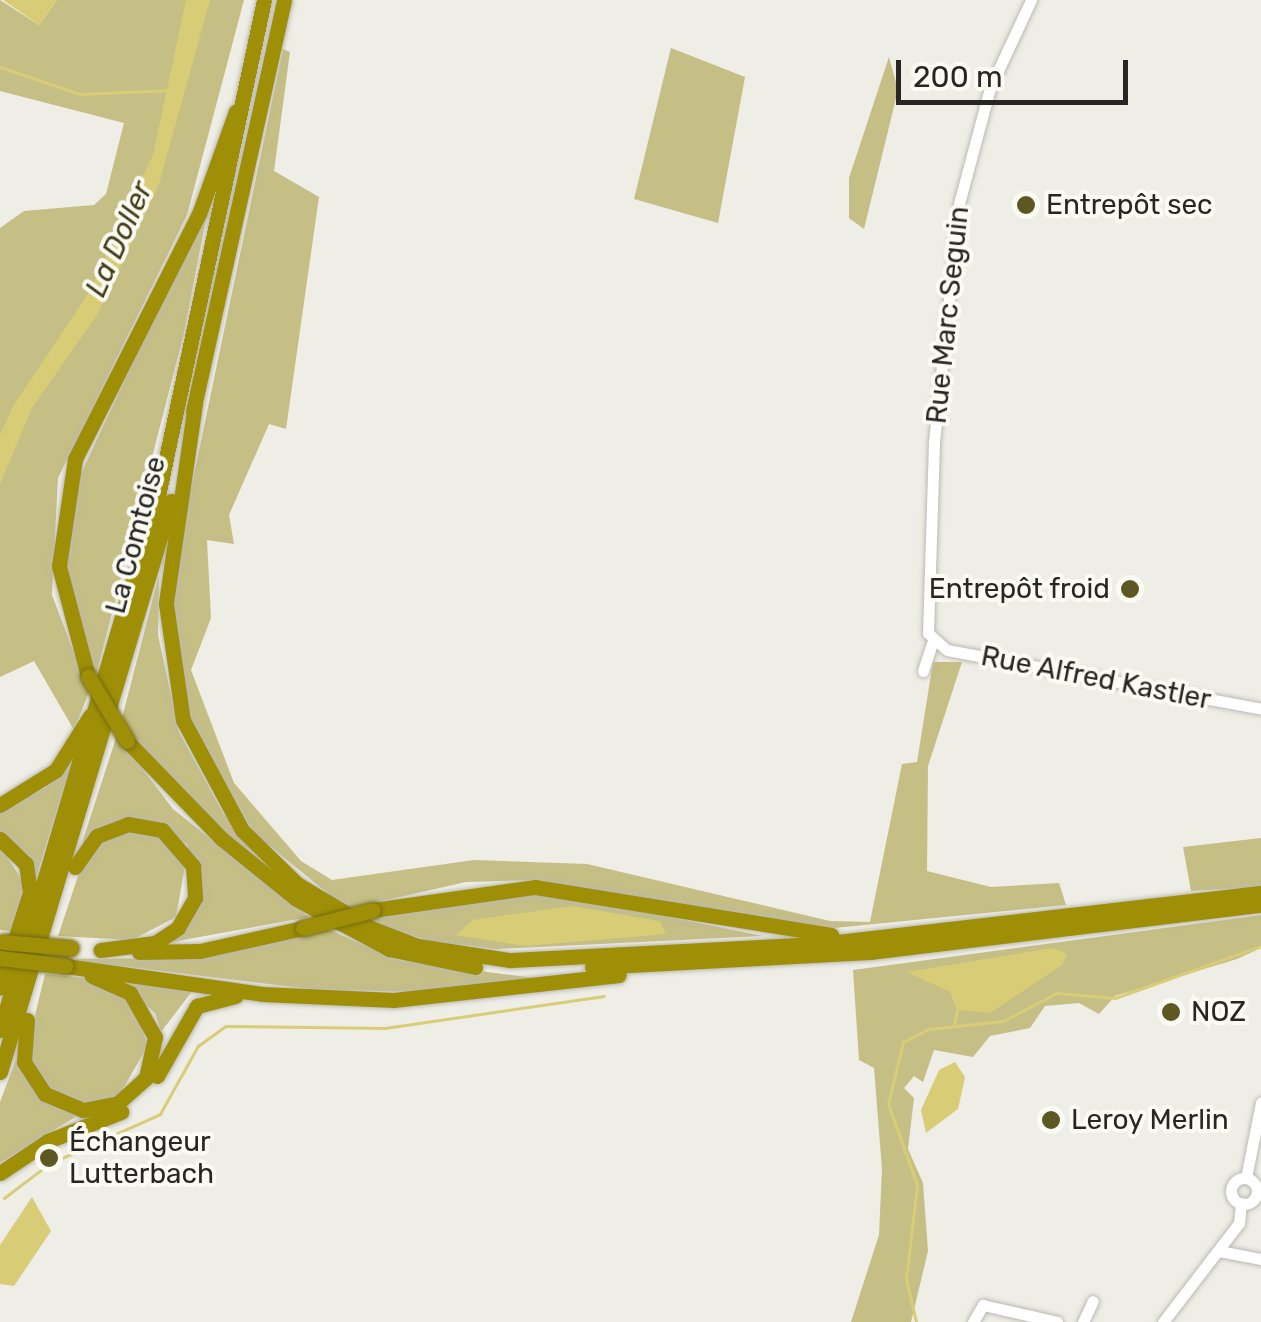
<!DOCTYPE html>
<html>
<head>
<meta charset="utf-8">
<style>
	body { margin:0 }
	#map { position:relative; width:1261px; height:1322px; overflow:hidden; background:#eeede6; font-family:Rubik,sans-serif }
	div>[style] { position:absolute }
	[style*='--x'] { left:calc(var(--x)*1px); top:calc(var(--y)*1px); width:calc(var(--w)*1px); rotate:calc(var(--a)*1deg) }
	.green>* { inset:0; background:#c5be85 }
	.water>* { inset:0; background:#d8cd76 }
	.stream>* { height:2.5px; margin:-1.25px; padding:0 1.25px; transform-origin:1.25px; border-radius:1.25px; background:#d8cd76 }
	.roads { filter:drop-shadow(0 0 2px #bbbab3) drop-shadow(0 0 2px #bbbab3) }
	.minor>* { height:11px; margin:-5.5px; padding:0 5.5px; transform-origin:5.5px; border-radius:5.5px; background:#fff }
	.minor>.ring { margin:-5.5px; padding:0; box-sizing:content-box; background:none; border:11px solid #fff; border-radius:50% }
	.highway>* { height:15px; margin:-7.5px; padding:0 7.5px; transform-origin:7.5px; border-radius:7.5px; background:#9e8f06 }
	.bridges { filter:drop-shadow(0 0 2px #746a10) drop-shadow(0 0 2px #746a10) }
	.highway-bridge>* { height:15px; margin:-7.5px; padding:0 7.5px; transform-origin:7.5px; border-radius:7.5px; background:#9e8f06 }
	.dots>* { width:28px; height:28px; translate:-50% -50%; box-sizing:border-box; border:5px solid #fbfbf4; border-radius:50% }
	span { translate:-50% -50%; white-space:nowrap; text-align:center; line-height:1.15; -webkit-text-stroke:8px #fbfbf4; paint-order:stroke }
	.poi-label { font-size:28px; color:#272624 }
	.left { translate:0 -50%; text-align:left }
	.right { translate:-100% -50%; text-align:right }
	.street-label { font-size:28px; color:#272624 }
	.water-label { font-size:30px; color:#443f1a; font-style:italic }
	.scale { position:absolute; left:896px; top:60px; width:232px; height:45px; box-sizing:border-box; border:5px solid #272624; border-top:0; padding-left:12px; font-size:30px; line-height:35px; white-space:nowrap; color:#272624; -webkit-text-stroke:8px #fbfbf4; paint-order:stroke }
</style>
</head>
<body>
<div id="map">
	<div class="green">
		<i style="clip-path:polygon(0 0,39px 25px,57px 0,244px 0,187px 215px,58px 478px,52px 595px,89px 692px,74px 730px,34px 661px,0 677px,0 228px,24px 211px,94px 205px,106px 194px,124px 123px,0 91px)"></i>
		<i style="clip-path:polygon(671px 48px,745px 77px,718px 223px,634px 199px)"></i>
		<i style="clip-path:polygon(283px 49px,290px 52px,274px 171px,319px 197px,286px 429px,269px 424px,229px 515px,234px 544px,207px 540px,211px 618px,191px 670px,234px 783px,301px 861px,332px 880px,474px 860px,587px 864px,830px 921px,870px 922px,902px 764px,917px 762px,933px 662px,962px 662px,928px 766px,927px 871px,991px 887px,1059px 883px,1066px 905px,834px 928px,798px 926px,540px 880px,466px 882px,347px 909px,254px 833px,190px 722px,172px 631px,174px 570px)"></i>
		<i style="clip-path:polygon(889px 57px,898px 90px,864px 229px,849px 218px,849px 178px)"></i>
		<i style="clip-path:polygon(210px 198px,184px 333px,95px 679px,64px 555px,70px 497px)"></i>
		<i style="clip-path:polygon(159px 575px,158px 635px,179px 732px,223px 813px,283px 881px,198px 809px,121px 722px)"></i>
		<i style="clip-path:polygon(117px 735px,173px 809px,309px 917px,161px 944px,200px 901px,187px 844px,133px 818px,82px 843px)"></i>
		<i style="clip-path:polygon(73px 757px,35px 881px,30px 856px,0 832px,0 811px,45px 788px)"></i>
		<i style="clip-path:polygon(140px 831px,164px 839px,185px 866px,176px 917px,132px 940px,58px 936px,82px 864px,106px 838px)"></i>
		<i style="clip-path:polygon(1261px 838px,1261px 887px,1191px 891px,1183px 847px)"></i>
		<i style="clip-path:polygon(0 846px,24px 883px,11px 931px,0 930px)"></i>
		<i style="clip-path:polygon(502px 893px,561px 895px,763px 936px,496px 949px,428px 941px,362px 918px)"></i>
		<i style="clip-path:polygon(1261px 915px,1261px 948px,1237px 959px,1115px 996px,1099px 1014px,1079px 1003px,1045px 1006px,1030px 1028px,990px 1036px,973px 1057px,934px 1050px,923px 1082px,914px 1076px,904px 1088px,914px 1098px,908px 1149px,923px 1183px,928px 1251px,911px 1322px,851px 1322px,879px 1235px,882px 1169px,874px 1068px,859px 1060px,853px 970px)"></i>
		<i style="clip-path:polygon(323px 927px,398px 960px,541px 979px,413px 992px,310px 989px,64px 959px,166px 958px)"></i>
		<i style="clip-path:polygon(45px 974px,87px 978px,133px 1004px,148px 1045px,119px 1096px,79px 1104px,45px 1086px,33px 1068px,27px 1049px)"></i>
		<i style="clip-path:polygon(115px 978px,193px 990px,161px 1032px,155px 1013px)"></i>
		<i style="clip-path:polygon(17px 1057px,44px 1101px,77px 1116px,0 1163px,0 1102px)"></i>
	</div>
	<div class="water">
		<i style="clip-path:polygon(3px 0,57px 0,39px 25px)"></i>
		<i style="clip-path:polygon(186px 0,210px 0,159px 184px,99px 312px,32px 408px,0 484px,0 435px,13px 406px,90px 291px,153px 155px)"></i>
		<i style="clip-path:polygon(573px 906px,660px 921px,666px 934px,525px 946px,456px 935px,473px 920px)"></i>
		<i style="clip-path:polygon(1052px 948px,1067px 954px,1062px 965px,990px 1013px,957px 1010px,950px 992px,907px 972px)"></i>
		<i style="clip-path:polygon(955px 1062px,965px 1077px,958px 1109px,926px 1133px,921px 1110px,939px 1070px)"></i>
		<i style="clip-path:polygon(32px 1197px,51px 1231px,14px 1286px,0 1284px,0 1245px)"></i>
	</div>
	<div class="stream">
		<i style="--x:0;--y:67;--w:84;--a:18.6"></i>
		<i style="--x:80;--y:94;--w:93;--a:-2.5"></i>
		<i style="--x:954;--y:1026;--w:16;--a:-79"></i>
		<i style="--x:4;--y:1198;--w:56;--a:-37.1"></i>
		<i style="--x:49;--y:1164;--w:122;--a:-24.2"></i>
		<i style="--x:160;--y:1114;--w:78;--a:-60.8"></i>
		<i style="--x:198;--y:1046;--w:34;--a:-36"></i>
		<i style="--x:226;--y:1026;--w:159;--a:0.7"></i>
		<i style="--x:385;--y:1028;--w:221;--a:-8.3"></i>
		<i style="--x:916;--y:1322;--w:44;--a:-103.1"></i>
		<i style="--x:906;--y:1279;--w:95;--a:-83.3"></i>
		<i style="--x:917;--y:1185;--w:86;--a:-109.7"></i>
		<i style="--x:888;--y:1104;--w:64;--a:-76.4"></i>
		<i style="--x:903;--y:1042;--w:29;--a:-27"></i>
		<i style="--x:929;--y:1029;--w:74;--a:-6.2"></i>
		<i style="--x:1003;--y:1021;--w:61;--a:-27.4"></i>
		<i style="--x:1057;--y:993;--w:58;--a:4.9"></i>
		<i style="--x:1115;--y:998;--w:155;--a:-19.6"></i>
	</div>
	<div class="roads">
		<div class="minor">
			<i style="--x:1031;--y:0;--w:97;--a:115"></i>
			<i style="--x:990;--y:88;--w:120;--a:105"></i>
			<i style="--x:959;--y:204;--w:240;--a:96"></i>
			<i style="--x:934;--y:443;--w:190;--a:91.8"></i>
			<i style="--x:928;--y:633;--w:25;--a:42"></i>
			<i style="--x:947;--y:650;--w:319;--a:10.6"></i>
			<i style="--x:923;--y:671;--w:32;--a:-72"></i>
			<i class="ring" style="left:1231px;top:1178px;width:15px;height:15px"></i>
			<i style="--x:1246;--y:1178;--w:77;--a:-78.8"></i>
			<i style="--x:1219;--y:1251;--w:43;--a:10.8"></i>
			<i style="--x:973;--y:1322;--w:20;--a:-60"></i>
			<i style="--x:983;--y:1305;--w:76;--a:12.9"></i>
			<i style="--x:1083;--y:1322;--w:23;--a:-65"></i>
			<i style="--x:1163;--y:1322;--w:125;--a:-52.5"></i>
			<i style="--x:1239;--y:1223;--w:20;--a:-84"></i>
		</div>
		<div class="highway">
			<i style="--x:195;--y:404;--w:202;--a:98.3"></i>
			<i style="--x:166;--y:604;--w:117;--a:81.7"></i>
			<i style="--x:183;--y:720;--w:125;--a:61.8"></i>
			<i style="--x:242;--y:830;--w:77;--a:44.5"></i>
			<i style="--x:297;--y:884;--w:86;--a:30.7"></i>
			<i style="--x:371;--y:928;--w:50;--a:21"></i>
			<i style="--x:418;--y:946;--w:93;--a:8.7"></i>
			<i style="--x:510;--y:960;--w:309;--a:-3"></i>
			<i style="--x:819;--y:944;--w:445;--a:-6.6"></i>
			<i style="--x:193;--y:411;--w:421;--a:-77.5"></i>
			<i style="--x:88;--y:676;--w:114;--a:-104.8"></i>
			<i style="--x:59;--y:566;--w:108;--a:-81.5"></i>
			<i style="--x:75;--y:459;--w:275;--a:-63.2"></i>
			<i style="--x:199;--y:214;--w:109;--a:-70.2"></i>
			<i style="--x:127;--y:741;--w:136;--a:45.9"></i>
			<i style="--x:222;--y:839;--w:95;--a:39"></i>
			<i style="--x:296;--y:899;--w:106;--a:28.3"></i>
			<i style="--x:389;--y:949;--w:88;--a:11.8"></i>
			<i style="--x:0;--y:805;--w:66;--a:-32"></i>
			<i style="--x:56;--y:770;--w:64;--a:-57.8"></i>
			<i style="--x:0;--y:839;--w:36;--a:44"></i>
			<i style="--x:26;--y:864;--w:28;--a:82"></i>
			<i style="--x:30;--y:892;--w:100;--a:107.5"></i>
			<i style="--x:75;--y:867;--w:38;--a:-55"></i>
			<i style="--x:97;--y:836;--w:33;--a:-21"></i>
			<i style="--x:128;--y:824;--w:35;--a:10"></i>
			<i style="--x:162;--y:830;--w:48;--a:49.3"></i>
			<i style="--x:193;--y:866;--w:32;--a:86"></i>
			<i style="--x:195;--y:898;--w:34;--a:120"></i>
			<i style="--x:178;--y:928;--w:27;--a:147"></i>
			<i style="--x:155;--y:943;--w:55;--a:172.7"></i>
			<i style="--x:373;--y:910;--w:164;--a:-8.1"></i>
			<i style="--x:535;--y:887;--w:300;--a:9.2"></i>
			<i style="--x:139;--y:952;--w:61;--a:-0.9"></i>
			<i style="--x:200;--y:951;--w:106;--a:-12.6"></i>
			<i style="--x:66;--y:966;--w:198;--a:8.1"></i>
			<i style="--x:262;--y:994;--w:132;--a:2.6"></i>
			<i style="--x:394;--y:1000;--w:226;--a:-6.3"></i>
			<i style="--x:592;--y:967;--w:279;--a:-3.1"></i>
			<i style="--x:871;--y:952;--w:393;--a:-6.9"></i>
			<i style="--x:27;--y:1020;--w:42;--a:94.1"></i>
			<i style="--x:24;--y:1062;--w:38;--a:57"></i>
			<i style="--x:45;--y:1094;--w:41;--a:22.8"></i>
			<i style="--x:83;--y:1110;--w:36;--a:-11"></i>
			<i style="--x:118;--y:1103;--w:38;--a:-42"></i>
			<i style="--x:146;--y:1078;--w:42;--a:-77.6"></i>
			<i style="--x:155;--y:1037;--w:51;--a:-119.6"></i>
			<i style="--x:130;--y:993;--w:42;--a:-155.9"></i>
			<i style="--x:0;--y:1030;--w:562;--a:-73.56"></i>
			<i style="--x:159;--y:491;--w:502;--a:-77.93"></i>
			<i style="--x:0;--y:1072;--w:596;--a:-73.33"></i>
			<i style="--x:157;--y:1076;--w:81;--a:-60.3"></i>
			<i style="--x:197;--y:1006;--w:40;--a:-14.4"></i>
			<i style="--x:0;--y:1173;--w:58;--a:-33.7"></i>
			<i style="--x:48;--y:1141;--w:79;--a:-21.7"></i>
		</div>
	</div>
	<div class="bridges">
		<div class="highway-bridge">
			<i style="--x:88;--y:676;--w:76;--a:59"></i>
			<i style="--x:303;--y:928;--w:72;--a:-14.4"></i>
			<i style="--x:3;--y:942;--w:68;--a:5"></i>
			<i style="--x:0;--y:958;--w:66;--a:6.9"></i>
		</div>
	</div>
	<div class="dots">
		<i style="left:1026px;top:205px;background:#5d5723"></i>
		<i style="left:1130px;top:589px;background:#5d5723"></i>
		<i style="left:1171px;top:1012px;background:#5d5723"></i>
		<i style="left:1051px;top:1120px;background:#5d5723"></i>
		<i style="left:49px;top:1158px;background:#5d5723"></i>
	</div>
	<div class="poi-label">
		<span class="left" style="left:1046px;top:205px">Entrepôt sec</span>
		<span class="right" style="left:1110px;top:589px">Entrepôt froid</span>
		<span class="left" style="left:1191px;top:1012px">NOZ</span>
		<span class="left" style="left:1071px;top:1120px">Leroy Merlin</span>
		<span class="left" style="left:69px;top:1158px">Échangeur<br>Lutterbach</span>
	</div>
	<div class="street-label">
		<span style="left:948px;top:315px;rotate:-84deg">Rue Marc Seguin</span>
		<span style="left:136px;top:535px;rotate:-75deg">La Comtoise</span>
		<span style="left:1096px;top:678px;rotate:11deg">Rue Alfred Kastler</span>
	</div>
	<div class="water-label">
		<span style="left:119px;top:239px;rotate:-66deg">La Doller</span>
	</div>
	<div class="scale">200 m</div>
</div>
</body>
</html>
